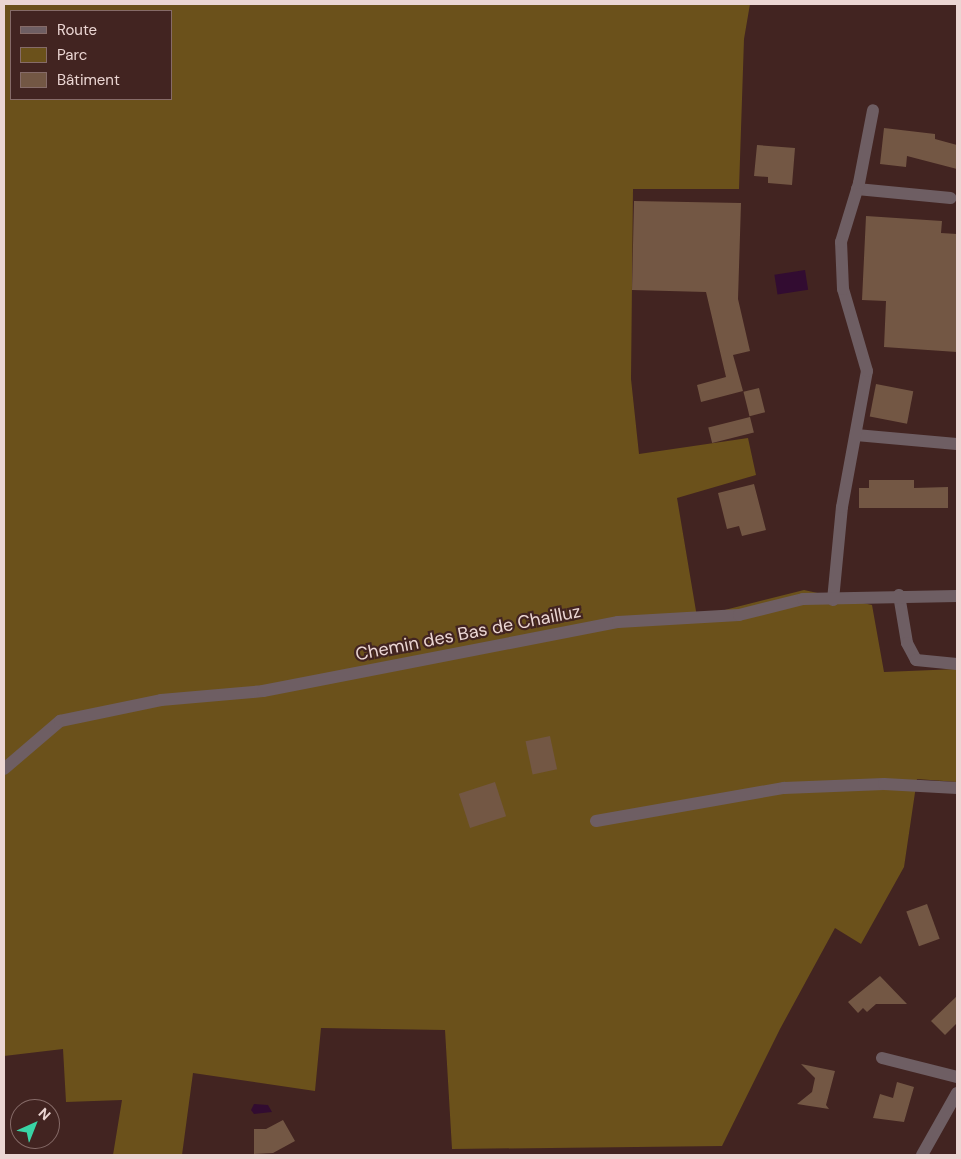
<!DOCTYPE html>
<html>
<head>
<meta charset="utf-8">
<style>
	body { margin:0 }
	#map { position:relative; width:961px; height:1159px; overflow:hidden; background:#422421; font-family:"DM Sans",sans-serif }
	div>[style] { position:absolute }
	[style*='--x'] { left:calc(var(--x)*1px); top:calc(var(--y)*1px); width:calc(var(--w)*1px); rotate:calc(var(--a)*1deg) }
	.green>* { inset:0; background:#6b511b }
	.water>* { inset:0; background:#320c31; transform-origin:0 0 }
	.building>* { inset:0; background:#735744; transform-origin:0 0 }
	.minor>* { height:12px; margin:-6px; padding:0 6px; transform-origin:6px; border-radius:6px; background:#6e5e63 }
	span { translate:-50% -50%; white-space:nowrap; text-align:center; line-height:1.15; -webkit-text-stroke:4.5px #422421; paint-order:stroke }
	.street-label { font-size:18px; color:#ebd6d3 }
	.frame { position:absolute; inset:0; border:5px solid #ebd6d3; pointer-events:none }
	.legend { position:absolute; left:10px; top:10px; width:162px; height:90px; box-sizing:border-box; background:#422421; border:1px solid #866b68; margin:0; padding:6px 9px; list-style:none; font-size:15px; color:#ebd6d3 }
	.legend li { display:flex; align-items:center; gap:10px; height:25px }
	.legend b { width:25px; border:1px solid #866b68 }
	.north { position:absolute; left:10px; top:1099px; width:50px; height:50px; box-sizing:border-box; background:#422421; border:1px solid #866b68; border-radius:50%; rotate:44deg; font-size:14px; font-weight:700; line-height:20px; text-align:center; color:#ebd6d3 }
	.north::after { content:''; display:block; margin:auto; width:18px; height:22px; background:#39d4a5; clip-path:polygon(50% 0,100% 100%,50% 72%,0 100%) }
</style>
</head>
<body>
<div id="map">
	<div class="green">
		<i style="clip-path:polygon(evenodd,4px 4px,750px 4px,744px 39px,739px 189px,633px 189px,631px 379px,639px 454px,748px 438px,756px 475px,677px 498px,697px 617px,804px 590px,872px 605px,884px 672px,957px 669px,957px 782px,917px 779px,904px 867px,861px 944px,835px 928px,780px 1029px,722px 1146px,452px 1149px,445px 1030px,321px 1028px,315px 1091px,193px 1073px,182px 1155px,113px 1155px,122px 1100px,66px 1102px,63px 1049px,4px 1056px,4px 4px,11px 11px,171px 11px,171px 99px,11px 99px,11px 11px)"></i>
	</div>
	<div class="water">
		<i style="left:805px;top:270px;width:20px;height:31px;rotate:81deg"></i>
		<i style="clip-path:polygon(254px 1104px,268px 1105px,272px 1112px,254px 1114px,251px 1110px)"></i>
	</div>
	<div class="building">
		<i style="clip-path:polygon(884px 128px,935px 134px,935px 139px,957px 145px,957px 169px,907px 156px,906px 167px,880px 164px)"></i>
		<i style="clip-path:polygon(757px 145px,795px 148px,792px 185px,768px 183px,768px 177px,754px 176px)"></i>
		<i style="clip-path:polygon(634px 201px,741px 203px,738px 299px,750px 351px,733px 355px,743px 391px,701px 402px,697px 385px,726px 377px,706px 292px,632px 290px)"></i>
		<i style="clip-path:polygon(866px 216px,942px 221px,941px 233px,957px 234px,957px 352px,884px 347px,886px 301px,862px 300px)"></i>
		<i style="left:876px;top:384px;width:38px;height:33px;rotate:11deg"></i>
		<i style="left:759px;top:388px;width:25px;height:16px;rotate:76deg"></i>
		<i style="left:750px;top:417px;width:16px;height:43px;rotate:76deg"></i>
		<i style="clip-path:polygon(869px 480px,914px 480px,914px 488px,948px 487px,948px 508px,859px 508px,859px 488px,869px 488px)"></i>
		<i style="clip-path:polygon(754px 484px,766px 530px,742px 536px,739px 526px,727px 529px,718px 493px)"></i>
		<i style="left:550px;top:736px;width:34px;height:25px;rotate:78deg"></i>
		<i style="left:495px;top:782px;width:36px;height:38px;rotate:72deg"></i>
		<i style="left:927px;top:904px;width:37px;height:22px;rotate:70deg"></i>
		<i style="clip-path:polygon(880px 976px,907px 1004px,876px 1004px,867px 1012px,863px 1008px,858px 1013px,848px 1002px)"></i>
		<i style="clip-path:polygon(957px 996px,957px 1023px,945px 1035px,931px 1021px)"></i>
		<i style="clip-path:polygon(801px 1064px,835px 1071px,826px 1105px,829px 1109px,797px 1104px,812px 1092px,815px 1078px)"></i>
		<i style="clip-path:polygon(897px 1082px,914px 1087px,904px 1122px,873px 1118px,880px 1094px,893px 1098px)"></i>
		<i style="clip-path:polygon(283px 1120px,295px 1141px,273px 1153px,254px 1154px,254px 1129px,266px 1129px)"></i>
	</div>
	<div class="minor">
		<i style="--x:857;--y:189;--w:94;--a:5.5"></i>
		<i style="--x:856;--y:435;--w:101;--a:5.1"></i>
		<i style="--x:899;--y:595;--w:49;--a:80.5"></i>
		<i style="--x:907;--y:643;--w:19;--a:62"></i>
		<i style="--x:916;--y:660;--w:41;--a:5.6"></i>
		<i style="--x:833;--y:600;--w:93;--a:-84.5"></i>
		<i style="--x:842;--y:507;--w:138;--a:-79.6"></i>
		<i style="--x:867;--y:371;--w:85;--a:-106.3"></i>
		<i style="--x:843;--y:289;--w:47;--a:-92.4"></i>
		<i style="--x:841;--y:242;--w:62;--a:-73"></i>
		<i style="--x:859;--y:183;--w:74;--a:-79.1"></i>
		<i style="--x:4;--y:769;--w:74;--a:-40.6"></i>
		<i style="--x:60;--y:721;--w:103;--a:-11.7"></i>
		<i style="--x:161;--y:700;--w:102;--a:-5"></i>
		<i style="--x:263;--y:691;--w:362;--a:-11"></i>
		<i style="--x:618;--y:622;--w:121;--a:-3.3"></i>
		<i style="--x:739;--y:615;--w:66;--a:-14"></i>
		<i style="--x:803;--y:599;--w:154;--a:-1.1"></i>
		<i style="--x:596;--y:821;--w:191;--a:-10"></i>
		<i style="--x:784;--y:788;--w:100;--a:-2.3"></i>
		<i style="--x:884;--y:784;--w:73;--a:3.1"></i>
		<i style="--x:882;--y:1058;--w:77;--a:14.2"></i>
		<i style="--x:922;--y:1155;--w:71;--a:-60.6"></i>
	</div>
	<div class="street-label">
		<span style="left:468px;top:633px;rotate:-11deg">Chemin des Bas de Chailluz</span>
	</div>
	<div class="frame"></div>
	<ul class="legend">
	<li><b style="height:6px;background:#6e5e63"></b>Route</li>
	<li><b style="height:14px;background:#6b511b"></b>Parc</li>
	<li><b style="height:14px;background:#735744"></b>Bâtiment</li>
	</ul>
	<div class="north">N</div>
</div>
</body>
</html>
